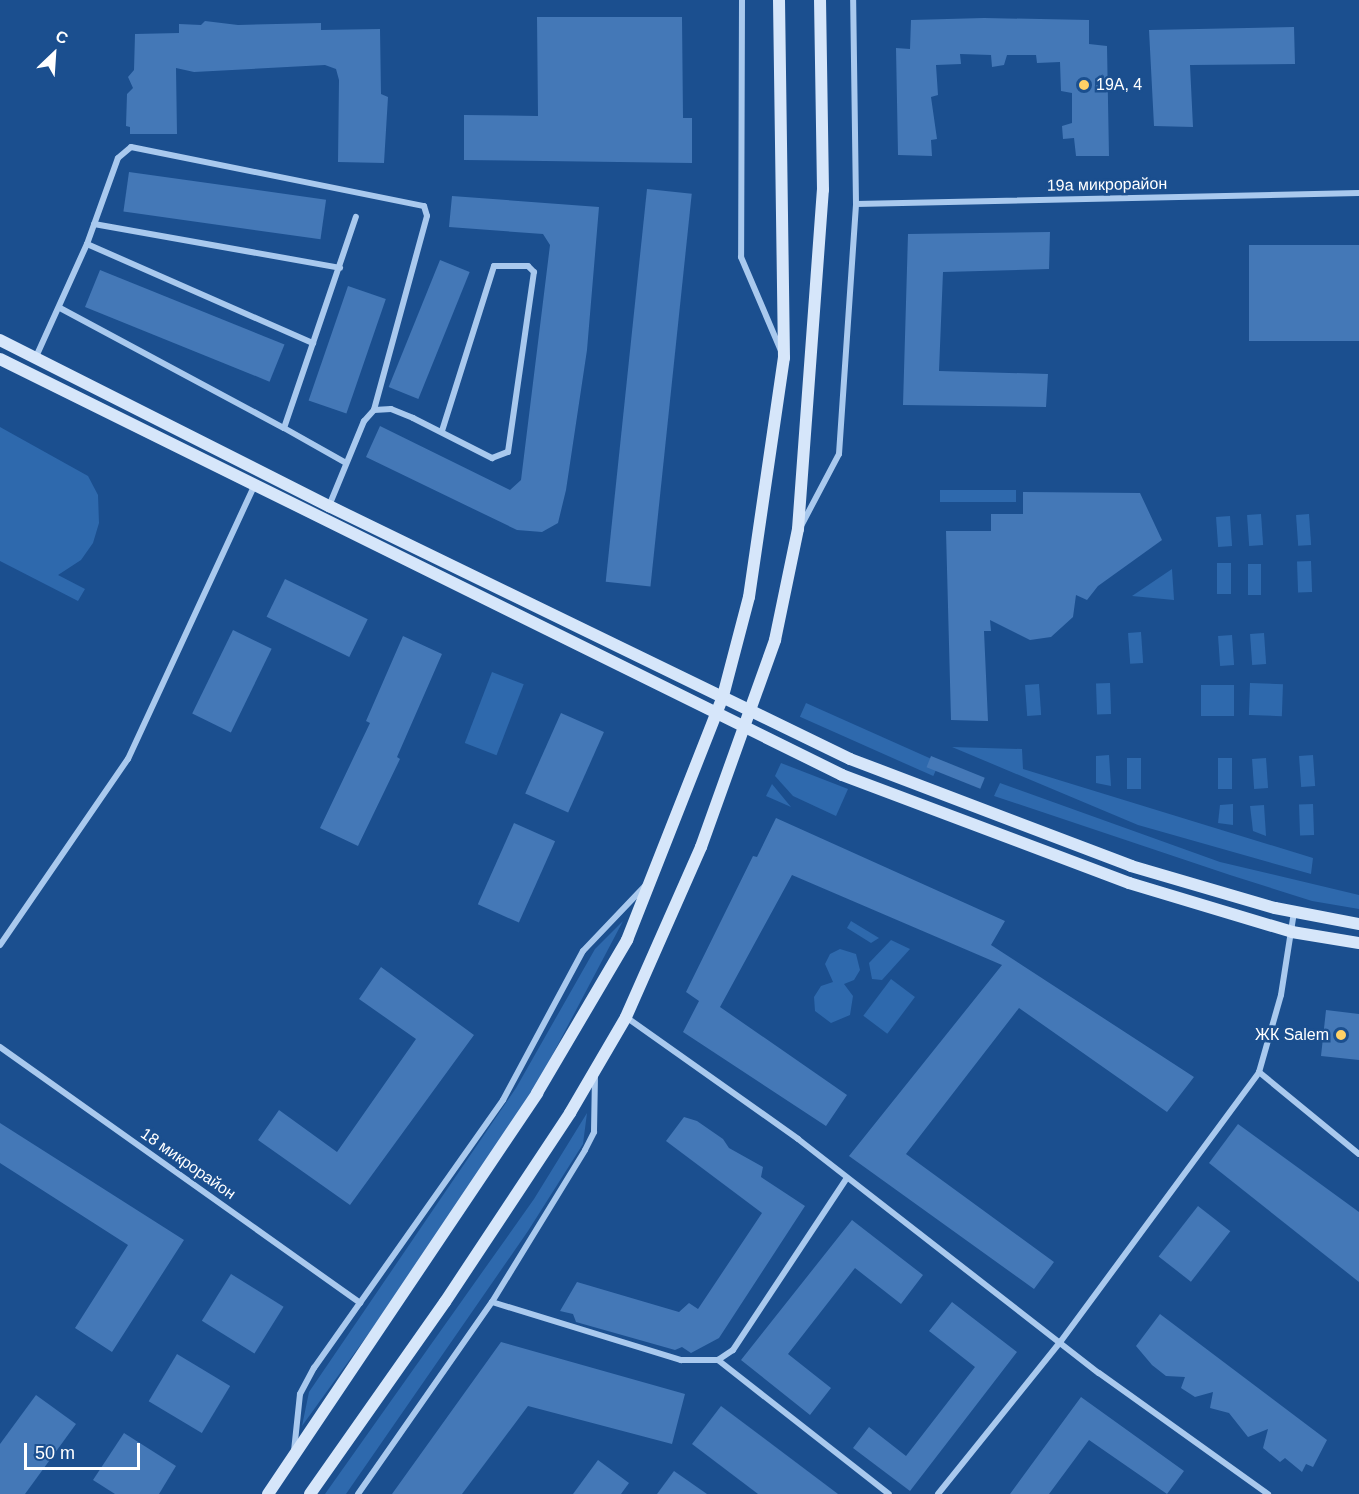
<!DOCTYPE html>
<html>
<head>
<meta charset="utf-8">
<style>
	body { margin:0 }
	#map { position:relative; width:1359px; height:1494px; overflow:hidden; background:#1b4f8f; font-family:Helvetica,sans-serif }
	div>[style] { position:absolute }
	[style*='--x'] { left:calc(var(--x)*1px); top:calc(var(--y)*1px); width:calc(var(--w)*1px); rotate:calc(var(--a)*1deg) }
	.green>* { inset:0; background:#2e69ad; transform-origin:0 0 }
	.building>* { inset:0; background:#4478b7; transform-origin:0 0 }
	.street>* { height:6px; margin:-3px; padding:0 3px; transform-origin:3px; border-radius:3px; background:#a9c9ee }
	.secondary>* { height:12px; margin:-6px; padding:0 6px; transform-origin:6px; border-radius:6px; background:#d6e6fa }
	.dots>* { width:16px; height:16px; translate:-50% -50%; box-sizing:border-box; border:3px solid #1b4f8f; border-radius:50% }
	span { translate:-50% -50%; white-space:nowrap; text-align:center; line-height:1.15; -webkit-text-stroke:5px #1b4f8f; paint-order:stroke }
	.poi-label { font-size:16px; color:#fff }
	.left { translate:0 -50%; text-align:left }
	.right { translate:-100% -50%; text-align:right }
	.street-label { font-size:16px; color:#fff }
	.north { position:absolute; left:24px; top:24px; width:60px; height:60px; -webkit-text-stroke:4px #1b4f8f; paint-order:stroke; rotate:25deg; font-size:16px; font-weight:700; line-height:24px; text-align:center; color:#fff }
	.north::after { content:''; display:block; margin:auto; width:21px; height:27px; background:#fff; clip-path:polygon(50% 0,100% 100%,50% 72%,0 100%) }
	.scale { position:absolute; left:24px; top:1443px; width:116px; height:27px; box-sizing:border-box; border:3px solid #fff; border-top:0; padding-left:8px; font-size:18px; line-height:21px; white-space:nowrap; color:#fff; -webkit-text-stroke:4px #1b4f8f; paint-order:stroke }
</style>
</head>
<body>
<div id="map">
	<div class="green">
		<i style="clip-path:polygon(0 427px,88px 476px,98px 495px,99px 523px,93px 543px,81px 560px,58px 575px,85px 589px,78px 601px,0 561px)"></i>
		<i style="left:940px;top:490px;width:76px;height:12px"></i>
		<i style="left:1261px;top:514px;width:31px;height:14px;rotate:86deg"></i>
		<i style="left:1309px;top:514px;width:31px;height:13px;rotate:86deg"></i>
		<i style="left:1230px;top:516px;width:30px;height:14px;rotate:86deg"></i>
		<i style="left:1311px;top:561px;width:31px;height:14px;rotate:88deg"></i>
		<i style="left:1217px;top:563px;width:14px;height:31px"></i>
		<i style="left:1248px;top:564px;width:13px;height:31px"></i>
		<i style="clip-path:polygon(1172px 569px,1174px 600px,1132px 596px)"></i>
		<i style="left:1141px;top:632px;width:31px;height:13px;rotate:86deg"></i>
		<i style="left:1264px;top:633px;width:31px;height:14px;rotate:86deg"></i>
		<i style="left:1232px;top:635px;width:30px;height:14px;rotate:86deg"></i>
		<i style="left:492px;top:672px;width:34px;height:76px;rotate:21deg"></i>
		<i style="left:1110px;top:683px;width:31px;height:14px;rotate:88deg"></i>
		<i style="left:1250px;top:683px;width:33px;height:32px;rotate:2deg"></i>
		<i style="left:1039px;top:684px;width:31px;height:14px;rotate:86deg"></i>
		<i style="left:1201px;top:685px;width:33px;height:31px"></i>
		<i style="left:806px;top:703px;width:146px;height:15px;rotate:24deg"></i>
		<i style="clip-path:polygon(952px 747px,1022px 749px,1023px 769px,1313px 858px,1311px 874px,1138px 825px)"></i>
		<i style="clip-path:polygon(1109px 755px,1111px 786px,1096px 783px,1096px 756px)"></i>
		<i style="left:1313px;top:755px;width:31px;height:14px;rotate:86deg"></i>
		<i style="left:1127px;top:758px;width:14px;height:31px"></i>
		<i style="left:1218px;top:758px;width:14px;height:31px"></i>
		<i style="left:1266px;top:758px;width:30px;height:14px;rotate:86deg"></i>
		<i style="clip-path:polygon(781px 763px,848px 789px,836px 816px,793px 796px,775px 776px)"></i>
		<i style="clip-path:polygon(1000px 783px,1220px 862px,1359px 895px,1359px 909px,1312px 901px,1230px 875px,994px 796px)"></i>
		<i style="clip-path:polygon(772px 784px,791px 807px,766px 796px)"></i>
		<i style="clip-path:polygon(1233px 804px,1233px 825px,1218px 823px,1220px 805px)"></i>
		<i style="left:1313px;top:804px;width:31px;height:14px;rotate:88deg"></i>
		<i style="clip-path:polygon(1264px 805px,1266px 836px,1253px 831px,1250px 806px)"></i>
		<i style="clip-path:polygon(623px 921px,535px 1088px,433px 1244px,302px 1426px,309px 1392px,516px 1088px,595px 949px)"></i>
		<i style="clip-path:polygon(851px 921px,879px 938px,871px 943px,847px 928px)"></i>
		<i style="clip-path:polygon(891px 940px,910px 949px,882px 980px,872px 979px,869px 963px)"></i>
		<i style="clip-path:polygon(840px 949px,856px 954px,860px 970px,854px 980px,844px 984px,853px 996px,850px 1015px,831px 1023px,815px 1011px,814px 997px,821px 986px,833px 982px,825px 964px,830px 954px)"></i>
		<i style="left:891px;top:979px;width:30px;height:46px;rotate:37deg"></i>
		<i style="clip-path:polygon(587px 1113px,583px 1144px,528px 1231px,346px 1494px,325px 1494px,534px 1199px)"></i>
	</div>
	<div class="building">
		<i style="clip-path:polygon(537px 17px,682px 17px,683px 118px,692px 118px,692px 163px,464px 160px,464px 115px,538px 116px)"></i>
		<i style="clip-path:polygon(984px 18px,1089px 20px,1089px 44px,1107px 46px,1109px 156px,1076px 156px,1074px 138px,1063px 139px,1062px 126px,1072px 123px,1072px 93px,1061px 91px,1060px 62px,1037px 63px,1036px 55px,1007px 55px,1004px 65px,992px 67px,991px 55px,960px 54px,961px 64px,936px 65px,938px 95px,931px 97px,937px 139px,931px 140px,932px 156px,898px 155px,896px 48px,910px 49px,911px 20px)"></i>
		<i style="clip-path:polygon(205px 21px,238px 25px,321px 23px,321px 30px,380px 29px,381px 94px,388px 97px,384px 163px,338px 162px,339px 80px,336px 69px,325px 65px,194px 72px,176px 68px,177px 134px,130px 134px,130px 127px,126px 126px,127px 94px,133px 88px,128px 77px,134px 70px,135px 34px,179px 33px,179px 24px,201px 25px)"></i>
		<i style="clip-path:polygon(1294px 27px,1295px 64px,1190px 65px,1193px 127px,1154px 126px,1149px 30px)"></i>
		<i style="left:129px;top:172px;width:199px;height:40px;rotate:8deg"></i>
		<i style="left:647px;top:189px;width:45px;height:395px;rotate:6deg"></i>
		<i style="clip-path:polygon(452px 196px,599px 207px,587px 350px,566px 490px,558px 523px,542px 532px,517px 530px,366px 457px,380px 426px,510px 490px,521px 480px,550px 245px,543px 234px,449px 227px)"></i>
		<i style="clip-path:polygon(1050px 232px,1049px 269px,943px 272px,939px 371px,1048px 374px,1046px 407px,903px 405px,908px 234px)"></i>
		<i style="left:1359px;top:245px;width:96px;height:110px;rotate:90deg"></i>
		<i style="left:440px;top:260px;width:32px;height:137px;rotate:22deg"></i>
		<i style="left:100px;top:270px;width:199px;height:40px;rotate:22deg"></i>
		<i style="left:348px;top:286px;width:40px;height:121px;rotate:19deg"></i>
		<i style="clip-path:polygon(1023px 492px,1140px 493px,1162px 540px,1098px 586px,1087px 600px,1076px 595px,1073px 617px,1051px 637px,1030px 640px,990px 620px,991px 631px,984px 631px,988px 721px,951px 720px,946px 531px,991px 531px,991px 514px,1023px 514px)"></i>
		<i style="left:285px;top:579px;width:92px;height:42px;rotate:26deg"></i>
		<i style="left:233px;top:630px;width:43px;height:93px;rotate:26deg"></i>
		<i style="clip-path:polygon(403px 636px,442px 654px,397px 757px,400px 759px,358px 846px,320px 828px,370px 723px,366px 721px)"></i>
		<i style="left:561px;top:713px;width:47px;height:88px;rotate:24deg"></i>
		<i style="left:931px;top:756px;width:58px;height:12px;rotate:22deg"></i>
		<i style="clip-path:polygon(776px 818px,1005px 921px,991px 945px,1194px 1077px,1167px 1112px,1019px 1008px,906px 1154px,1054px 1262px,1034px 1289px,849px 1156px,1002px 965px,792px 875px,720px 1007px,847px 1095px,826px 1126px,683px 1032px,699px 1001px,686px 992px,753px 856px,757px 857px)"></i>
		<i style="left:514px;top:823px;width:45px;height:89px;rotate:24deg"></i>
		<i style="clip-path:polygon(381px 967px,474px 1035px,350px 1205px,258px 1140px,279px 1110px,337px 1152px,416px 1039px,359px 999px)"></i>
		<i style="clip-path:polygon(1326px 1010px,1359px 1014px,1359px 1060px,1321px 1056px)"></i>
		<i style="clip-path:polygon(684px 1117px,697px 1121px,723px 1139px,729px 1148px,763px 1167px,761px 1177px,805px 1206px,719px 1338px,691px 1353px,682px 1347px,675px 1350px,576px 1322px,573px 1314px,560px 1311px,577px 1282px,679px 1312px,689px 1303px,698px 1309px,762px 1213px,666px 1141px)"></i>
		<i style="clip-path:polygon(0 1123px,184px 1240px,112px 1352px,75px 1328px,128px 1245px,0 1163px)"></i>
		<i style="clip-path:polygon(1238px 1124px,1359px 1212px,1359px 1282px,1209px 1163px)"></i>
		<i style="left:1198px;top:1206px;width:41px;height:64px;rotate:38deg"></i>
		<i style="clip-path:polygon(852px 1220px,923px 1275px,901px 1304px,855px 1268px,788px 1354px,831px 1388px,810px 1415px,741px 1360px)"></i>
		<i style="left:231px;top:1274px;width:62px;height:55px;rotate:32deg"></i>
		<i style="clip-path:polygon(952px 1302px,1017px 1352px,910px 1491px,853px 1448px,869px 1427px,906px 1456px,975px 1367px,929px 1331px)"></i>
		<i style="clip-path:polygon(1160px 1314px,1327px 1440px,1313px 1467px,1306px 1464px,1302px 1472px,1285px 1458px,1280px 1462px,1263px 1448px,1268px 1429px,1248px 1437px,1229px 1413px,1210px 1408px,1213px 1392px,1195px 1397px,1181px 1388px,1185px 1377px,1166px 1376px,1152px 1365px,1136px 1346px)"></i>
		<i style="clip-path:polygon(501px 1342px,685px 1394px,672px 1444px,528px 1406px,462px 1494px,392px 1494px)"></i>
		<i style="left:177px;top:1354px;width:62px;height:55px;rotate:31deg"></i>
		<i style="clip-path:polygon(36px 1395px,76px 1424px,25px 1494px,0 1494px,0 1444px)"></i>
		<i style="clip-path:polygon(1081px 1397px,1184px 1471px,1167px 1494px,1089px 1440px,1049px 1494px,1010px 1494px)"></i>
		<i style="clip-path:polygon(721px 1406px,838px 1494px,758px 1494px,692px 1444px)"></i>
		<i style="clip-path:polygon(124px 1433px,176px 1466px,159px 1494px,115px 1494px,93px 1480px)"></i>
		<i style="clip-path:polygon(598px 1460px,629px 1483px,621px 1494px,573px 1494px)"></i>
		<i style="clip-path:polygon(674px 1471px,707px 1494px,657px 1494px)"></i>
	</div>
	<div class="street">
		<i style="--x:742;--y:0;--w:257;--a:90.2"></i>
		<i style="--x:741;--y:257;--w:102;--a:66.9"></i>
		<i style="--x:856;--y:204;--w:503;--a:-1.25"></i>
		<i style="--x:94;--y:224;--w:250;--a:10.1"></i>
		<i style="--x:87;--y:244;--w:247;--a:23.7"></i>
		<i style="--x:60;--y:308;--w:254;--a:28.2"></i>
		<i style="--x:284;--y:428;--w:223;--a:-71.2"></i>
		<i style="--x:35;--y:359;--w:126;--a:-65.7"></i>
		<i style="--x:87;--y:244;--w:91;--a:-70.2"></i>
		<i style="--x:118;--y:158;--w:17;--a:-40"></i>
		<i style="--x:131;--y:147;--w:299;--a:11.4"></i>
		<i style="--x:424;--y:206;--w:10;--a:73"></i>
		<i style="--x:427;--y:216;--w:201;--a:105.3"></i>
		<i style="--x:374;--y:410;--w:15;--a:132"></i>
		<i style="--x:364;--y:421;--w:92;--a:112.4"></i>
		<i style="--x:374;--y:410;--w:17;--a:-3"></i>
		<i style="--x:391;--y:409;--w:24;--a:22"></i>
		<i style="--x:413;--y:418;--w:89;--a:26.9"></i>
		<i style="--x:492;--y:458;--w:17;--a:-21"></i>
		<i style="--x:508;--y:452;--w:182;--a:-81.8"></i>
		<i style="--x:534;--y:272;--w:8;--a:-135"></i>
		<i style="--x:528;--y:266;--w:34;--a:180"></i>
		<i style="--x:494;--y:266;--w:173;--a:107.5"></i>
		<i style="--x:284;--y:428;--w:71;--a:29.4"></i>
		<i style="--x:801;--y:526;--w:81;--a:-62.2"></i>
		<i style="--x:839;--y:454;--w:251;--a:-86.1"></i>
		<i style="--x:856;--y:204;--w:204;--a:-90.8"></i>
		<i style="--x:1294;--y:912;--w:84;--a:98.9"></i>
		<i style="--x:1281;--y:995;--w:80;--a:105.9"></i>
		<i style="--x:1259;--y:1072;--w:129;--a:39.4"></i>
		<i style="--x:0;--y:945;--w:226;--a:-55.5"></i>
		<i style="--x:128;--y:759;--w:301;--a:-65.2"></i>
		<i style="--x:626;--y:1017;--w:211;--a:35.3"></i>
		<i style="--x:798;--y:1139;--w:381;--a:37.9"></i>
		<i style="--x:1099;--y:1373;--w:208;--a:35.6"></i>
		<i style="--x:0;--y:1047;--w:442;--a:35.4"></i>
		<i style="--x:492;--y:1302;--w:198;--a:17.1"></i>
		<i style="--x:681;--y:1360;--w:37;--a:0"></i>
		<i style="--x:718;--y:1360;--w:18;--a:-34"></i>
		<i style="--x:733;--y:1350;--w:206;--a:-56.5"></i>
		<i style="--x:718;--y:1360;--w:217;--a:38.1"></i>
		<i style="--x:294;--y:1451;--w:57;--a:-84"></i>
		<i style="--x:300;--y:1394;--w:30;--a:-62"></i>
		<i style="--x:314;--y:1368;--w:328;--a:-54.8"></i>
		<i style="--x:503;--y:1100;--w:169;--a:-61.8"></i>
		<i style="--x:583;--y:951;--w:90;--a:-46.4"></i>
		<i style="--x:358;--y:1494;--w:234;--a:-55.1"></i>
		<i style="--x:492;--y:1302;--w:178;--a:-58.5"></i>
		<i style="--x:585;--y:1150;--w:20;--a:-63"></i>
		<i style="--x:594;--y:1132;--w:56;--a:-89"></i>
		<i style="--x:938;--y:1494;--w:196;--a:-51.2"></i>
		<i style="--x:1061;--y:1341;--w:334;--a:-53.6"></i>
	</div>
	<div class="secondary">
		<i style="--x:0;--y:340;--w:369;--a:26.8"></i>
		<i style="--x:329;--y:506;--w:579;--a:25.9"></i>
		<i style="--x:850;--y:759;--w:301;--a:20.8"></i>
		<i style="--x:1131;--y:866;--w:150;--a:16.3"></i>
		<i style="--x:1275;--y:908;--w:86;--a:10.8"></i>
		<i style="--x:0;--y:359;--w:939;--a:26.29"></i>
		<i style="--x:842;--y:775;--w:307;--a:20.6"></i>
		<i style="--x:1129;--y:883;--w:170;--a:16.7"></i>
		<i style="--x:1292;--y:932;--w:68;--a:9.3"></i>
		<i style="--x:268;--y:1494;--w:483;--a:-56.1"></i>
		<i style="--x:537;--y:1093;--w:178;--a:-59.5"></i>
		<i style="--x:627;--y:940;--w:262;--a:-68.5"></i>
		<i style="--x:723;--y:696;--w:102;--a:-75.3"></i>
		<i style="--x:749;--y:597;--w:242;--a:-81.7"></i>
		<i style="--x:784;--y:358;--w:358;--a:-90.8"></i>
		<i style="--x:310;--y:1494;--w:235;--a:-54.9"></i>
		<i style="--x:445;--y:1302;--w:227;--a:-56.5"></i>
		<i style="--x:570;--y:1113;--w:111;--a:-59.7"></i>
		<i style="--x:626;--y:1017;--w:186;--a:-66.2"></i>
		<i style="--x:701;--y:847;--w:220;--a:-70.3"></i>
		<i style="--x:775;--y:640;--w:113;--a:-78.3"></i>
		<i style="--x:798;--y:529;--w:340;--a:-85.8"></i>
		<i style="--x:823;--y:190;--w:190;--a:-90.9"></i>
	</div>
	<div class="dots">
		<i style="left:1084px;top:85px;background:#ffd166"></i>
		<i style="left:1341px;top:1035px;background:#ffd166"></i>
	</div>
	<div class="poi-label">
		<span class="left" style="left:1096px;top:85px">19А, 4</span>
		<span class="right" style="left:1329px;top:1035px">ЖК Salem</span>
	</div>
	<div class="street-label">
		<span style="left:1107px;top:185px;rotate:-1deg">19а микрорайон</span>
		<span style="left:188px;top:1164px;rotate:35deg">18 микрорайон</span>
	</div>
	<div class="north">С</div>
	<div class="scale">50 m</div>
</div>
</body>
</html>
